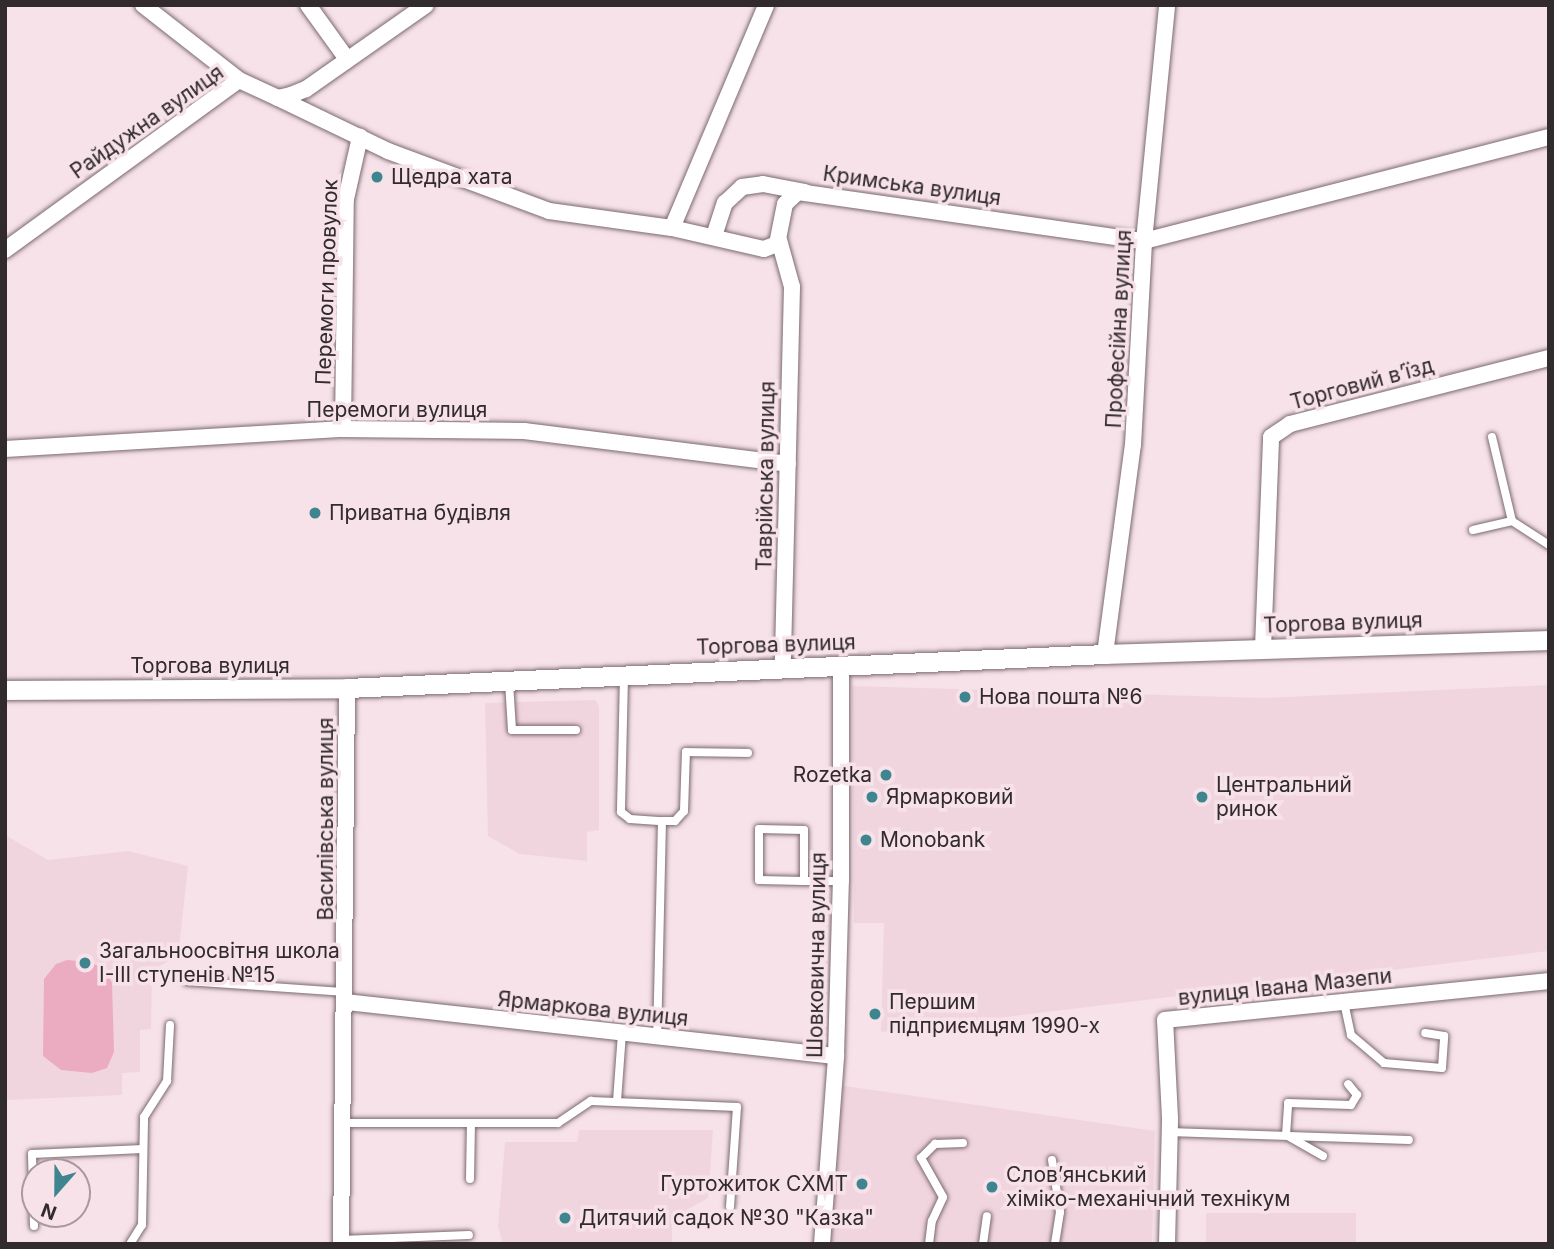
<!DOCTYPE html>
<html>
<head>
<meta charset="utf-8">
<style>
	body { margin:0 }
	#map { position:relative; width:1554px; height:1249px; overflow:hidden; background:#f6e2e8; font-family:Inter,sans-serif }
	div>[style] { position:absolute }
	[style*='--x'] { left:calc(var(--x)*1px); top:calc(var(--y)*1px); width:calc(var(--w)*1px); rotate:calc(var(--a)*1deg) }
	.built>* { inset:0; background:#f1d5de; transform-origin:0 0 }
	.green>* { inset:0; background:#ebacc1 }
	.roads { filter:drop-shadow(0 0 2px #7c6a70) drop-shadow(0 0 2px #7c6a70) }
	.service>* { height:8px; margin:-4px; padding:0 4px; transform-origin:4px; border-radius:4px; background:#fff }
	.minor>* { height:16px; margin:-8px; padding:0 8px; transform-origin:8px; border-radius:8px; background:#fff }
	.tertiary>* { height:19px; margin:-9.5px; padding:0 9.5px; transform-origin:9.5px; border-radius:9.5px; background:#fff }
	.dots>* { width:19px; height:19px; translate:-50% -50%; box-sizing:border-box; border:4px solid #f6e2e8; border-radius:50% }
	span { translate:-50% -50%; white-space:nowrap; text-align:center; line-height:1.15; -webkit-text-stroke:7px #f6e2e8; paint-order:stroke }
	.street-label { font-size:21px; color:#322b2d }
	.poi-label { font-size:21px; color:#322b2d }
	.left { translate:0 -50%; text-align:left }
	.right { translate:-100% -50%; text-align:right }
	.frame { position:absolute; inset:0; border:7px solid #322b2d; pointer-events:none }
	.north { position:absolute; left:21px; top:1158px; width:70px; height:70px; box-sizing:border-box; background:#f6e2e8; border:2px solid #a8999d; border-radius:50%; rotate:201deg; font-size:19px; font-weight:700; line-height:28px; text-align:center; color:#322b2d }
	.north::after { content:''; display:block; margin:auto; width:24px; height:32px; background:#3f858f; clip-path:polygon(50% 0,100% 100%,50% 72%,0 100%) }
</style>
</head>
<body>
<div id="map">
	<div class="built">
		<i style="clip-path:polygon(1549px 685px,1549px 951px,881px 1032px,884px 923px,854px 923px,852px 686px,1264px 698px)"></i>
		<i style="clip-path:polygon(595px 700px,599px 706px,599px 830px,587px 832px,587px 861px,520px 854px,488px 836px,485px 703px)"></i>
		<i style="clip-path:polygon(5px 835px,48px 860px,128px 851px,188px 866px,178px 956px,152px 970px,151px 1029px,140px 1030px,140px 1072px,122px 1073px,122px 1095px,5px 1100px)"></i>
		<i style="clip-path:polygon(838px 1085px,1155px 1131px,1152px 1244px,828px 1244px)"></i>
		<i style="clip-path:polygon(579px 1130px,713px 1130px,708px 1198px,672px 1218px,672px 1244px,503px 1244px,498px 1227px,505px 1142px,577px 1142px)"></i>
		<i style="left:1356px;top:1213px;width:31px;height:150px;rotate:90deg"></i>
	</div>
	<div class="green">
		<i style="clip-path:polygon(67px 960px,89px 962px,105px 969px,112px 983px,114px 1052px,107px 1068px,92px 1073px,61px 1070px,43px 1056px,44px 979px,56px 964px)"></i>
	</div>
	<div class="roads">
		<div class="service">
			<i style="--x:1492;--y:437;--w:86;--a:76.6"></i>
			<i style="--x:1473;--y:530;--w:40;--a:-13"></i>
			<i style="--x:1512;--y:521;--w:44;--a:33"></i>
			<i style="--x:624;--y:676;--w:136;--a:91.3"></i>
			<i style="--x:621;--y:812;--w:11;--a:38"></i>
			<i style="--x:630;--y:819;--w:32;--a:4"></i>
			<i style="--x:662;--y:821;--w:216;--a:91.3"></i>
			<i style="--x:509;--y:682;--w:48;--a:86.4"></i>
			<i style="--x:512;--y:730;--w:64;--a:0"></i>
			<i style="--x:662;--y:821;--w:13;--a:0"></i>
			<i style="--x:675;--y:821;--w:13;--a:-48"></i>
			<i style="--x:684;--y:811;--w:59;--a:-88.1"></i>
			<i style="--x:686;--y:752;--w:62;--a:0.9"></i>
			<i style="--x:804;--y:881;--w:51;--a:-90"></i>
			<i style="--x:804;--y:830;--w:45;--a:-178.7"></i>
			<i style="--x:759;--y:829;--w:51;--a:90"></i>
			<i style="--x:759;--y:880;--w:45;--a:1.3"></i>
			<i style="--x:804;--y:881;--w:37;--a:0"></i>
			<i style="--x:187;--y:981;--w:159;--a:4"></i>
			<i style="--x:1344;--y:1002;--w:34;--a:78"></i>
			<i style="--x:1351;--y:1035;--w:43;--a:40.3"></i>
			<i style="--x:1384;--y:1063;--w:58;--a:4.9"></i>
			<i style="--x:1442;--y:1068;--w:32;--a:-86"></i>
			<i style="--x:1444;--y:1036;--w:19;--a:-171"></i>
			<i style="--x:617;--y:1101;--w:68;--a:-85.8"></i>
			<i style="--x:341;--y:1123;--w:217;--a:0"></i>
			<i style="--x:558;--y:1123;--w:40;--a:-34"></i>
			<i style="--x:591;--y:1101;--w:146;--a:2.4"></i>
			<i style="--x:737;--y:1107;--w:100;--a:94"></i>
			<i style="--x:1169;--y:1132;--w:240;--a:1.9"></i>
			<i style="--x:1323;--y:1156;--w:43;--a:-150.4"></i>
			<i style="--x:1286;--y:1135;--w:32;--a:-86"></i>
			<i style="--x:1288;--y:1103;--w:63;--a:1.8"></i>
			<i style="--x:1351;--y:1105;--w:12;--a:-59"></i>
			<i style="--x:1357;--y:1095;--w:14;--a:-129"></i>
			<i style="--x:1052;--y:1160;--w:53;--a:81.3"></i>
			<i style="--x:1060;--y:1212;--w:32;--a:99"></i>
			<i style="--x:470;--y:1179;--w:56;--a:-89"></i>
			<i style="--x:34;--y:1226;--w:72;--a:-91.6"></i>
			<i style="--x:32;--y:1154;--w:111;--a:-2.6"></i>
			<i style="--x:341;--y:1240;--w:128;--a:-2.2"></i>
			<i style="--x:130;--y:1244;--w:22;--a:-58"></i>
			<i style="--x:142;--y:1225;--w:108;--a:-88.9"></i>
			<i style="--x:144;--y:1117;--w:43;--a:-57.4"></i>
			<i style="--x:167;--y:1081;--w:56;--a:-86.9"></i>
			<i style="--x:929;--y:1244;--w:23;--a:-83"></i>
			<i style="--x:932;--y:1221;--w:26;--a:-65"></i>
			<i style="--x:943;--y:1197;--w:45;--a:-119.4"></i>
			<i style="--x:921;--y:1158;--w:20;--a:-45"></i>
			<i style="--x:935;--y:1144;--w:28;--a:-2"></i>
			<i style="--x:983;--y:1244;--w:28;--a:-82"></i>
		</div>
		<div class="minor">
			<i style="--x:143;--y:5;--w:122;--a:38"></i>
			<i style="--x:308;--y:5;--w:67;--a:54.2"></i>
			<i style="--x:278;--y:98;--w:122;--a:25.7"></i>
			<i style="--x:388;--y:151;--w:172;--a:20.4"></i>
			<i style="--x:549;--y:211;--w:124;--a:7.9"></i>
			<i style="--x:672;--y:228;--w:94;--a:12.9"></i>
			<i style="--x:764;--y:249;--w:14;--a:-21"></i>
			<i style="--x:777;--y:244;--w:41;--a:-78.7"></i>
			<i style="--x:785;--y:204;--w:18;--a:-43"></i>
			<i style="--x:798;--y:192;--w:349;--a:8.1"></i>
			<i style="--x:1144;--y:241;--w:418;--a:-14.4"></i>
			<i style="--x:672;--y:228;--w:242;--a:-67.1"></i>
			<i style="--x:714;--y:236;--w:35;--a:-72"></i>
			<i style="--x:725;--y:203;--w:23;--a:-43"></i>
			<i style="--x:742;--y:187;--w:21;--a:-8"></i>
			<i style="--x:763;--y:184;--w:43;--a:10.8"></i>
			<i style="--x:779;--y:240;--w:49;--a:74.5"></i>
			<i style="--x:792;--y:287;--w:380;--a:91.4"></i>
			<i style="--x:5;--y:250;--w:289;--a:-36"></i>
			<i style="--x:239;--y:80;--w:43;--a:24.8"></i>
			<i style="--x:278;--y:98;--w:13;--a:-13"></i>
			<i style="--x:291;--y:95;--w:16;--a:-22"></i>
			<i style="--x:306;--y:89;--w:146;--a:-35"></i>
			<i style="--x:343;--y:429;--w:230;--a:-89.3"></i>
			<i style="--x:346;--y:199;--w:64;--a:-77.3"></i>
			<i style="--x:5;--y:449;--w:335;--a:-3.4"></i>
			<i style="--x:339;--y:429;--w:185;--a:0.6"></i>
			<i style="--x:524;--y:431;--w:266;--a:7.1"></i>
			<i style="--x:1263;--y:648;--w:211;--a:-87.8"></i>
			<i style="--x:1271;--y:437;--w:23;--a:-34"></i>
			<i style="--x:1290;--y:424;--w:267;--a:-14.3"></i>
			<i style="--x:1105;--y:654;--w:211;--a:-82.4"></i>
			<i style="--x:1133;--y:445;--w:204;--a:-86.9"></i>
			<i style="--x:1144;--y:241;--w:237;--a:-84.4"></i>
			<i style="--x:346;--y:1002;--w:493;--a:6.3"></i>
			<i style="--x:341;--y:1244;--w:556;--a:-89.38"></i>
			<i style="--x:822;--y:1244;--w:189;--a:-85.7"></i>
			<i style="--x:836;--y:1056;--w:175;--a:-88.4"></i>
			<i style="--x:841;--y:881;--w:215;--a:-90"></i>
			<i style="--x:1167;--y:1244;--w:126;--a:-88.6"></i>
			<i style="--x:1170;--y:1118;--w:98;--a:-92.9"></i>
			<i style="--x:1165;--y:1020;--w:386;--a:-5.8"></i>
		</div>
		<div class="tertiary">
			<i style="--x:5;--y:690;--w:342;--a:-0.3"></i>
			<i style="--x:347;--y:688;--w:759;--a:-2.57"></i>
			<i style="--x:1105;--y:654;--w:444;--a:-1.8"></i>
		</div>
	</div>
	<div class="dots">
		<i style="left:377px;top:177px;background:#3f858f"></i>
		<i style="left:315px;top:513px;background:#3f858f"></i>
		<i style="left:965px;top:697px;background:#3f858f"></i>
		<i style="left:886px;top:775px;background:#3f858f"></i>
		<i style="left:872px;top:797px;background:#3f858f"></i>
		<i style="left:1202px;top:797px;background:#3f858f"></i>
		<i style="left:866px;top:840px;background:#3f858f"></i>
		<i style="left:85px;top:963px;background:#3f858f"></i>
		<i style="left:875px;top:1014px;background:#3f858f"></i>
		<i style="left:862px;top:1184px;background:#3f858f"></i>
		<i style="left:992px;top:1187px;background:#3f858f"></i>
		<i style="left:565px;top:1218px;background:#3f858f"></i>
	</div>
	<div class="street-label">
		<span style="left:147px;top:122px;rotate:-35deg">Райдужна вулиця</span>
		<span style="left:912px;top:186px;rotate:8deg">Кримська вулиця</span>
		<span style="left:327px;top:282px;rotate:-88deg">Перемоги провулок</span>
		<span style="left:1119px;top:329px;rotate:-87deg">Професійна вулиця</span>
		<span style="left:1362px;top:384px;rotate:-15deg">Торговий в’їзд</span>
		<span style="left:397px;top:410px">Перемоги вулиця</span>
		<span style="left:766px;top:476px;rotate:-89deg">Таврійська вулиця</span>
		<span style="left:1343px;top:623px;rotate:-2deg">Торгова вулиця</span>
		<span style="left:776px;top:645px;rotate:-2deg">Торгова вулиця</span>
		<span style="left:210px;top:666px">Торгова вулиця</span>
		<span style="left:326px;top:819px;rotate:-90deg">Василівська вулиця</span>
		<span style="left:817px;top:955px;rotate:-89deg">Шовковична вулиця</span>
		<span style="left:1285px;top:987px;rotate:-6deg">вулиця Івана Мазепи</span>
		<span style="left:593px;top:1009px;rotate:6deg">Ярмаркова вулиця</span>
	</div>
	<div class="poi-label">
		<span class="left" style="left:391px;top:177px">Щедра хата</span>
		<span class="left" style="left:329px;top:513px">Приватна будівля</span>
		<span class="left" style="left:979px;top:697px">Нова пошта №6</span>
		<span class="right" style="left:872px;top:775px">Rozetka</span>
		<span class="left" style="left:1216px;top:797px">Центральний<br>ринок</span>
		<span class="left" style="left:886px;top:797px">Ярмарковий</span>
		<span class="left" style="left:880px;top:840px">Monobank</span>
		<span class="left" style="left:99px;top:963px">Загальноосвітня школа<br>І-ІІІ ступенів №15</span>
		<span class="left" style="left:889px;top:1014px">Першим<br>підприємцям 1990-х</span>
		<span class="left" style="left:1006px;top:1187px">Слов’янський<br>хіміко-механічний технікум</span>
		<span class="right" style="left:848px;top:1184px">Гуртожиток СХМТ</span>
		<span class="left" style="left:579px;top:1218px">Дитячий садок №30 "Казка"</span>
	</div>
	<div class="frame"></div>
	<div class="north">N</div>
</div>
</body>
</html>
